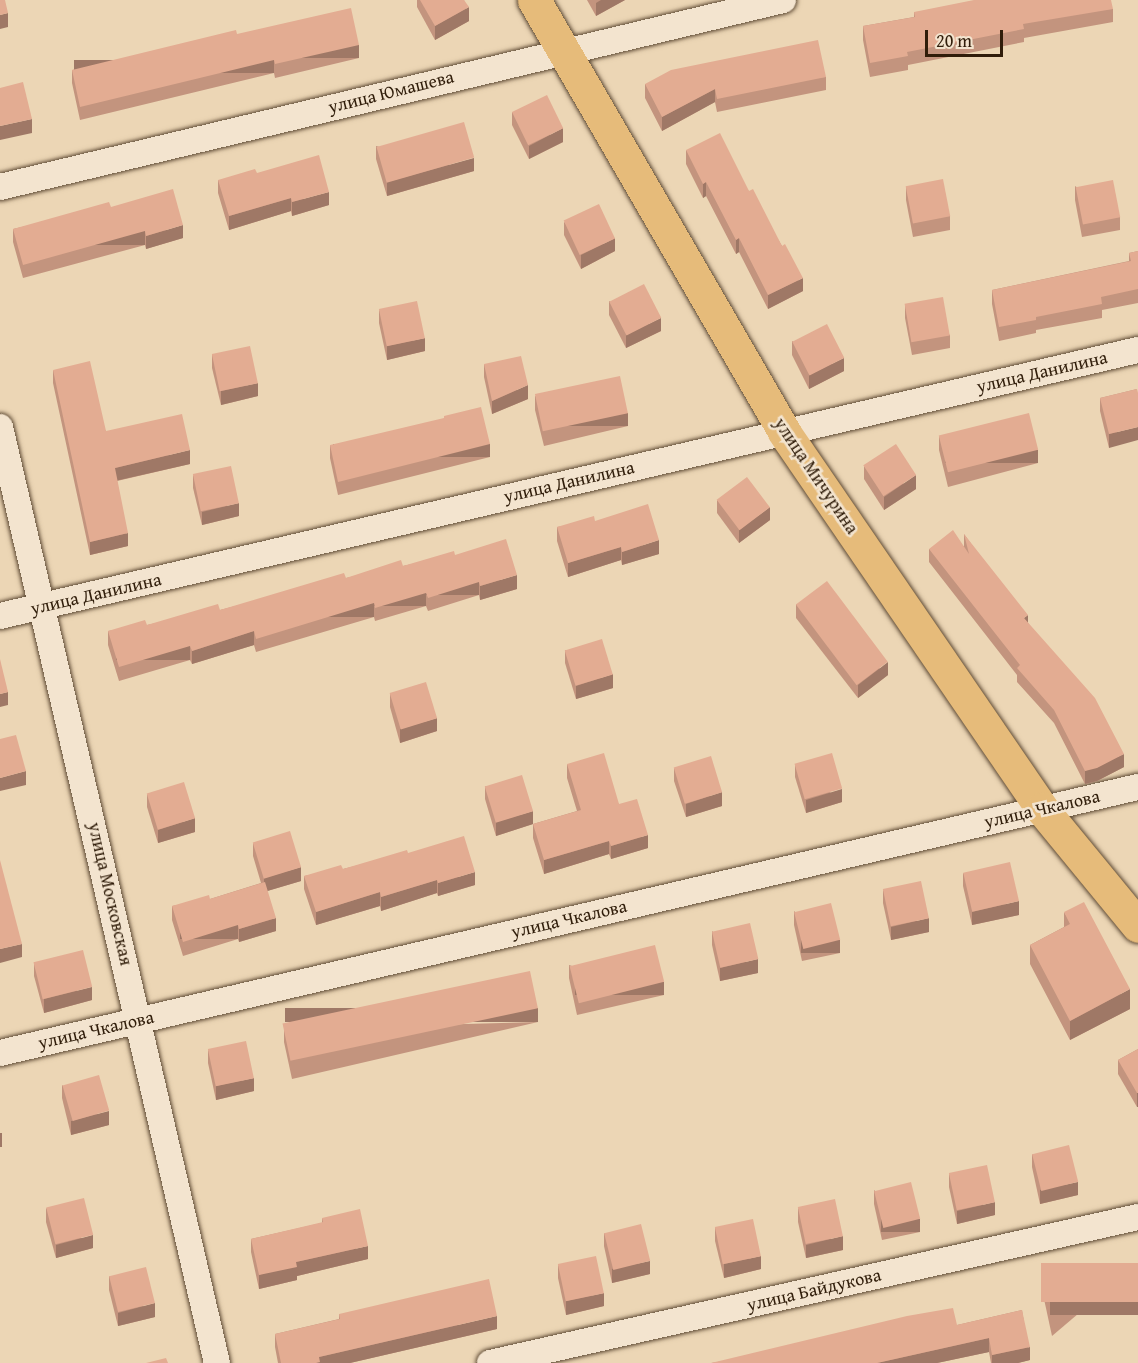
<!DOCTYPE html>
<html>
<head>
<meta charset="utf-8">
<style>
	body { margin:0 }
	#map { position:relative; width:1138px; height:1363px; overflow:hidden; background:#ecd6b5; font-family:"Gentium Book Plus",serif }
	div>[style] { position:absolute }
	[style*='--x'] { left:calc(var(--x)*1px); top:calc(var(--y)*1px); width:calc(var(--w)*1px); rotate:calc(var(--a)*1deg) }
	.roads { filter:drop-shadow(0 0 2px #5f4b35) drop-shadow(0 0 2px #5f4b35) }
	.street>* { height:26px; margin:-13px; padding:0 13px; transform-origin:13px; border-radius:13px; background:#f3e4cf }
	.primary>* { height:33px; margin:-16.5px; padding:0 16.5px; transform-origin:16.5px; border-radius:16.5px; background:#e6bb7a }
	.wall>* { inset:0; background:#c3947e }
	.shaded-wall>* { inset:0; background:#9f7866; transform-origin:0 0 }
	.building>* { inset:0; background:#e3ac92; transform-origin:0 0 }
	span { translate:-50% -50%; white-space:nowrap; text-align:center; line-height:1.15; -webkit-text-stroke:5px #f3e4cf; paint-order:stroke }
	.street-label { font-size:18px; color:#301d0a }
	.scale { position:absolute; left:925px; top:30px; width:78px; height:27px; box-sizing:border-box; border:3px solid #301d0a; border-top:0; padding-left:8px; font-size:18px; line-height:21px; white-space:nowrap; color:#301d0a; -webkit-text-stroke:4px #f3e4cf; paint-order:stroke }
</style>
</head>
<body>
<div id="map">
	<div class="roads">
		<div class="street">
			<i style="--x:0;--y:187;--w:805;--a:-13.43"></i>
			<i style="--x:0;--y:427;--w:961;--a:76.95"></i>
			<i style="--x:0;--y:616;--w:1169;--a:-13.16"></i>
			<i style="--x:0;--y:1053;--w:1169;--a:-13.16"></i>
			<i style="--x:490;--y:1363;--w:664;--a:-12.7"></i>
		</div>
		<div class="primary">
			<i style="--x:534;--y:0;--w:499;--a:59.9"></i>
			<i style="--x:784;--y:432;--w:457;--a:55.6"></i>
			<i style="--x:1042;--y:809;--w:151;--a:50.6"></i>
		</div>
	</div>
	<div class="wall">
		<i style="clip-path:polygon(417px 0,464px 0,469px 21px,435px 40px,417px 7px)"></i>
		<i style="clip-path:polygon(587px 0,625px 0,596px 16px)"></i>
		<i style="clip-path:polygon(1113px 9px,1113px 22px,1024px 38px,1024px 42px,908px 65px,908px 70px,870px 77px,863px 40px,863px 26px,914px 17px,914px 12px)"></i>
		<i style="clip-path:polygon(237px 34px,359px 58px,275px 78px,274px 73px,80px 120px,72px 83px,72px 70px)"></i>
		<i style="clip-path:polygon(826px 77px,826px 90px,717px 112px,715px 102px,662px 131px,645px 98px,645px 84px)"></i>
		<i style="clip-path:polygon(512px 112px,563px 142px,529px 159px,512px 125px)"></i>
		<i style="clip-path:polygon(376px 146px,474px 171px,387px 196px,376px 159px)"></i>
		<i style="clip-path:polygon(686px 150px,749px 191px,782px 246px,803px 291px,768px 309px,739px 252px,736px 254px,706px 196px,703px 198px,686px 164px)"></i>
		<i style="clip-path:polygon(218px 180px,329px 205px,292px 216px,291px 211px,229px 230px,218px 193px)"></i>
		<i style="clip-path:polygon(1075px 186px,1120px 217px,1120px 230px,1082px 237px,1075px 200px)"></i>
		<i style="clip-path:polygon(906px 187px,950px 216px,950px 230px,913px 237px,906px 200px)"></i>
		<i style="clip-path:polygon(111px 207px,183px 238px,146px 249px,145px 245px,23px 278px,13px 242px,13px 229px)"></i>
		<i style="clip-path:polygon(564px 222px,615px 251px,581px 269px,564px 235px)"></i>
		<i style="clip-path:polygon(1138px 251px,1138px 303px,1102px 310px,1102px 318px,1036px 330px,1036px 333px,999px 341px,992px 304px,992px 290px,1129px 261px,1129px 253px)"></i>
		<i style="clip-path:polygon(609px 301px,661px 331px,626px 348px,609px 315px)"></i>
		<i style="clip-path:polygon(905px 305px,950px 335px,950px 348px,912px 355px,905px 318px)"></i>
		<i style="clip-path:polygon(379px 310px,425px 351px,387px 360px,379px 323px)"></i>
		<i style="clip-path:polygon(792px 341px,844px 371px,809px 389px,792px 355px)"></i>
		<i style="clip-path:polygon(212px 354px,258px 396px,221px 405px,212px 368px)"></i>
		<i style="clip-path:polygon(484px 364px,528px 399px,492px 414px,484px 377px)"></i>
		<i style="clip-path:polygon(53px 370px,106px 431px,190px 464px,117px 481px,128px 546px,90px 555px,53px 383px)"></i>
		<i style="clip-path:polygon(1137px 389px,1109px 448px,1100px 411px,1100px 398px)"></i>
		<i style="clip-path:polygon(535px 396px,628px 426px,544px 446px,535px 410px)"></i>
		<i style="clip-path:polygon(939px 437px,1038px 463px,948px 487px,939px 450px)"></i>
		<i style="clip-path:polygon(330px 445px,490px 457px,338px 495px,330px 458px)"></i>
		<i style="clip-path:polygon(864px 466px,916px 489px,884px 510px,864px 479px)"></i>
		<i style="clip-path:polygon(193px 475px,239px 516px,202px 525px,193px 488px)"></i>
		<i style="clip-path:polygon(717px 500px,770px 520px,739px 543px,717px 513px)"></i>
		<i style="clip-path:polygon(595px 521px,659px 554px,622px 565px,621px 560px,568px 577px,557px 541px,557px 527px)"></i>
		<i style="clip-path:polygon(964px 534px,1028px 623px,1124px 767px,1097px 781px,1085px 784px,1054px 723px,1017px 682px,1017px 675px,929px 562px,929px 549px,964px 546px)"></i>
		<i style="clip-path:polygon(455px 555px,517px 589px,480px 600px,479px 595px,428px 611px,426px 606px,375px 621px,374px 617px,256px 652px,254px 645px,192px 664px,190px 660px,119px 681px,108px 645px,108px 631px,147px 625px,220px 610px,346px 578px)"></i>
		<i style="clip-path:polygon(796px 604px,888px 675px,858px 698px,796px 618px)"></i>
		<i style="clip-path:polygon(565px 650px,613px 688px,576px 699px,565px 663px)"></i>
		<i style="clip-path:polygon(390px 693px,437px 731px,400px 743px,390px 707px)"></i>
		<i style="clip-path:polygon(567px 764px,619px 804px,648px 848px,611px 859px,609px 854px,544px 874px,533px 838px,533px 824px,577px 811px,567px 778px)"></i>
		<i style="clip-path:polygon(795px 764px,842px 802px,806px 813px,795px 777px)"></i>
		<i style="clip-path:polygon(674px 768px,722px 806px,686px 817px,674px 781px)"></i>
		<i style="clip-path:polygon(485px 786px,533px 824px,496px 836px,485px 799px)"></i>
		<i style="clip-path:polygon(147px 794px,195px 832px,158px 843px,147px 807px)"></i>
		<i style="clip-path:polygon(253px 843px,301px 881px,267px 891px,276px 931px,239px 942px,238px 939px,183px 956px,172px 920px,172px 906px,210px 899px,261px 883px,253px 856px)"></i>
		<i style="clip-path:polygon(408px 853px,475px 885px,438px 896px,437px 893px,381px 911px,380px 906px,316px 925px,304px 889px,304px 876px,343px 869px)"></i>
		<i style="clip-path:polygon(963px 873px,1019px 915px,972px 925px,963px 886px)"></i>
		<i style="clip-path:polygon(883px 890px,929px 932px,891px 940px,883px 903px)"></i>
		<i style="clip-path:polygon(794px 911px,840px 953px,802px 961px,794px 925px)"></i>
		<i style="clip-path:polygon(1064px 912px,1130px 1009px,1070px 1040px,1030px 964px,1030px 945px,1064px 927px)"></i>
		<i style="clip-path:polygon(712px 931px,758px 973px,720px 981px,712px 945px)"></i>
		<i style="clip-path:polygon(34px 963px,92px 1000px,44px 1013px,34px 976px)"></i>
		<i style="clip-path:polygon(569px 965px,664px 995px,577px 1015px,569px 978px)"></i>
		<i style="clip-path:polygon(538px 1022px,292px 1079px,284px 1042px,284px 1029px)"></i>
		<i style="clip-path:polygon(1138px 1049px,1138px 1106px,1137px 1107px,1118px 1074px,1118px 1060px)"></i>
		<i style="clip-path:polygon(208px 1050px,254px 1091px,216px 1100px,208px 1063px)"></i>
		<i style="clip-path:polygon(62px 1085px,109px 1125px,71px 1135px,62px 1098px)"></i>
		<i style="clip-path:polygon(1032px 1154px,1078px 1195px,1040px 1204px,1032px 1167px)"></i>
		<i style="clip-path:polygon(949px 1174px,995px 1215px,957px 1224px,949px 1187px)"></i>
		<i style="clip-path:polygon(874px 1190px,920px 1232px,882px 1240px,874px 1204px)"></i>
		<i style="clip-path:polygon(46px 1208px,93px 1248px,56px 1258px,46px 1222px)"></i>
		<i style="clip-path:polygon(798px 1208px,843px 1250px,806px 1258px,798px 1222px)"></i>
		<i style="clip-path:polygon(322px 1218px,368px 1259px,297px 1276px,297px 1280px,259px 1289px,251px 1252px,251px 1239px,322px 1223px)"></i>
		<i style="clip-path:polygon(715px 1227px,761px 1269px,724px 1278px,715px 1241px)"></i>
		<i style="clip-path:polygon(604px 1233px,650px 1274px,612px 1283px,604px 1246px)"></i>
		<i style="clip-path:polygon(1138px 1263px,1052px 1336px,1044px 1299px,1044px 1286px)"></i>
		<i style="clip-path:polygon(558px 1265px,604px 1306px,566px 1315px,558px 1278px)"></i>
		<i style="clip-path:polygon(109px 1276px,155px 1317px,118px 1326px,109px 1290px)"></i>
		<i style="clip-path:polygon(1022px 1310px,1030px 1360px,1018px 1363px,991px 1363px,989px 1352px,937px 1363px,711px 1363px,957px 1325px)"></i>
		<i style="clip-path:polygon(339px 1314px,497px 1329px,350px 1363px,278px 1363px,275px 1347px,275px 1334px,339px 1319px)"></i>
	</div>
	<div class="shaded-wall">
		<i style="clip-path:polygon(601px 0,625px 0,596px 16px,596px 3px)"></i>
		<i style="clip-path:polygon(469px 7px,469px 21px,435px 40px,435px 26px)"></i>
		<i style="clip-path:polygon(8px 13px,8px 27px,0 29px,0 15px)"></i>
		<i style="left:359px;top:45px;width:13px;height:86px;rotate:90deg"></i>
		<i style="left:274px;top:60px;width:13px;height:200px;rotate:90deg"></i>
		<i style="clip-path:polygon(715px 89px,715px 102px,662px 131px,662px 117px)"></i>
		<i style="clip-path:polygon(32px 119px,32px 133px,0 140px,0 126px)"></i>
		<i style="clip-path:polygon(563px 128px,563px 142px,529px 159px,529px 146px)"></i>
		<i style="clip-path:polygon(474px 158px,474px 171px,387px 196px,387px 182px)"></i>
		<i style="clip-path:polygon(706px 182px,706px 196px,703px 198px,703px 184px)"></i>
		<i style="clip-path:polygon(329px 192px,329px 205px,292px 216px,292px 202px)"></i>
		<i style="clip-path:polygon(291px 198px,291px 211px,229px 230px,229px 216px)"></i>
		<i style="clip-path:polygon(183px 225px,183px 238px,146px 249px,146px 236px)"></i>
		<i style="left:145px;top:231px;width:14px;height:127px;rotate:90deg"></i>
		<i style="clip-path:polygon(615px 238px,615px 251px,581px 269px,581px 255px)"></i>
		<i style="clip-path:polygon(739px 238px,739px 252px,736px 254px,736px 240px)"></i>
		<i style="clip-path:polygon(803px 278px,803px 291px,768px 309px,768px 295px)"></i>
		<i style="clip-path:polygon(661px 318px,661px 331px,626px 348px,626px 335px)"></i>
		<i style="clip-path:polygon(425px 338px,425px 351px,387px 360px,387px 346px)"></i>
		<i style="clip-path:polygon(844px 358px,844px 371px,809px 389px,809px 375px)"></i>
		<i style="clip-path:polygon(258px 383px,258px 396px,221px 405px,221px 391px)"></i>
		<i style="clip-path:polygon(528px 385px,528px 399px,492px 414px,492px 401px)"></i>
		<i style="left:628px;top:413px;width:13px;height:86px;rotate:90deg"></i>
		<i style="clip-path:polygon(1138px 427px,1138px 440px,1109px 448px,1109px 434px)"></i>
		<i style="left:490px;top:444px;width:13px;height:157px;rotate:90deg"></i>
		<i style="clip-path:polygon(190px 450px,190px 464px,115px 481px,115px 468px)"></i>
		<i style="left:1038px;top:450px;width:13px;height:93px;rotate:90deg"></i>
		<i style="clip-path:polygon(916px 475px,916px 489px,884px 510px,884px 497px)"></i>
		<i style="clip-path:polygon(239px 503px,239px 516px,202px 525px,202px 512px)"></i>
		<i style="clip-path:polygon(770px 507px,770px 520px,739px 543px,739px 530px)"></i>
		<i style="clip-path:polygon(128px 533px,128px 546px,90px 555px,90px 542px)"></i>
		<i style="clip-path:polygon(659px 540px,659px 554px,622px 565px,622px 552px)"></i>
		<i style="clip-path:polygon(621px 547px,621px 560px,568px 577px,568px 563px)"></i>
		<i style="clip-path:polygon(517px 575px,517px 589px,480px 600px,480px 586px)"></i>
		<i style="left:479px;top:582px;width:13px;height:53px;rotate:90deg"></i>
		<i style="left:426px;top:593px;width:13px;height:53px;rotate:90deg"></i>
		<i style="left:374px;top:603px;width:14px;height:123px;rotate:90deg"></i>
		<i style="clip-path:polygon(1028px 615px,1028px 628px,1024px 618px)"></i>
		<i style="clip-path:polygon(254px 631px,254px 645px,192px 664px,192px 651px)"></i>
		<i style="left:190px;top:646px;width:14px;height:74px;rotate:90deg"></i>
		<i style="clip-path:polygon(888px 662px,888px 675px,858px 698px,858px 685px)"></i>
		<i style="clip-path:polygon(613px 674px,613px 688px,576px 699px,576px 686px)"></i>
		<i style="clip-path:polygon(8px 692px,8px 705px,0 707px,0 694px)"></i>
		<i style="clip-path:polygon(437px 718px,437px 731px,400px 743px,400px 729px)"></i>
		<i style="clip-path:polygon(1124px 754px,1124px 767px,1097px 781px,1085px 784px,1085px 771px)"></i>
		<i style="clip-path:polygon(26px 771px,26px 785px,0 791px,0 778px)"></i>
		<i style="clip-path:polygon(842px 789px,842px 802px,806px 813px,806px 800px)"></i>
		<i style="clip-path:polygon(722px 792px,722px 806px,686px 817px,686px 804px)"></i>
		<i style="clip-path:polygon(533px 811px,533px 824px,496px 836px,496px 822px)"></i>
		<i style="clip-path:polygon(195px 818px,195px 832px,158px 843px,158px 830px)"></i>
		<i style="clip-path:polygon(648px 835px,648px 848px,611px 859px,611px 846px)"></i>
		<i style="clip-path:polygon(609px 841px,609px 854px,544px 874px,544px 860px)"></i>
		<i style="clip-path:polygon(301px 867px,301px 881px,264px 892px,264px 878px)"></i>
		<i style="clip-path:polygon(475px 872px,475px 885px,438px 896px,438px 883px)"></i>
		<i style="clip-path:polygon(437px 880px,437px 893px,381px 911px,381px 897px)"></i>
		<i style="clip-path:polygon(380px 892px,380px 906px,316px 925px,316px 912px)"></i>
		<i style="clip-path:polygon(1019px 901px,1019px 915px,972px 925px,972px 912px)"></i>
		<i style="clip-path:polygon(276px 918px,276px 931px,239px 942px,239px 929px)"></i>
		<i style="clip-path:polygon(929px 918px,929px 932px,891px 940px,891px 927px)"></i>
		<i style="left:238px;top:925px;width:14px;height:58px;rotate:90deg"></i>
		<i style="left:840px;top:940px;width:13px;height:39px;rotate:90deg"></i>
		<i style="clip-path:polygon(22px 944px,22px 957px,0 963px,0 949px)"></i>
		<i style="clip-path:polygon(758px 959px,758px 973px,720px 981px,720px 968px)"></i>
		<i style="left:664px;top:982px;width:13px;height:89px;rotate:90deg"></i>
		<i style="clip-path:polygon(92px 987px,92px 1000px,44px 1013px,44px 999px)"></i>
		<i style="clip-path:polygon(1130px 989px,1130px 1009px,1070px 1040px,1070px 1021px)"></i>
		<i style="left:538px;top:1008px;width:14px;height:253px;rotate:90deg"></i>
		<i style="clip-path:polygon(254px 1078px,254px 1091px,216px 1100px,216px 1086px)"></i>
		<i style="left:1137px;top:1093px;width:1px;height:14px"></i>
		<i style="clip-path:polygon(109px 1111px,109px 1125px,71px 1135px,71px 1121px)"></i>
		<i style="left:2px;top:1133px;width:14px;height:2px;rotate:90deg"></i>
		<i style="clip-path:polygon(1078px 1182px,1078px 1195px,1040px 1204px,1040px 1190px)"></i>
		<i style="clip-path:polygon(995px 1202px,995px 1215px,957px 1224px,957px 1211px)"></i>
		<i style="left:920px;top:1219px;width:13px;height:39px;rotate:90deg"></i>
		<i style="clip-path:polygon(93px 1235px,93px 1248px,56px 1258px,56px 1245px)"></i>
		<i style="clip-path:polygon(843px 1236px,843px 1250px,806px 1258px,806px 1245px)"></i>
		<i style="clip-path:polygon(368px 1246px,368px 1259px,297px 1276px,297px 1280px,259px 1289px,259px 1275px,296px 1262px)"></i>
		<i style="clip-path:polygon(761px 1256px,761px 1269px,724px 1278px,724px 1264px)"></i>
		<i style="clip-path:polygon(650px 1261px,650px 1274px,612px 1283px,612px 1269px)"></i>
		<i style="clip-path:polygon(604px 1293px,604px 1306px,566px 1315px,566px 1301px)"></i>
		<i style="left:1138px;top:1302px;width:13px;height:88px;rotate:90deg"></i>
		<i style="clip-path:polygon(155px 1303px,155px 1317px,118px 1326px,118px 1313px)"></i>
		<i style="clip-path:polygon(497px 1316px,497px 1329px,350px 1363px,316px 1363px,319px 1357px)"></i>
		<i style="clip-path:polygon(989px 1338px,989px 1352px,937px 1363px,877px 1363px)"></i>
		<i style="clip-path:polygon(1030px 1347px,1030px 1360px,1018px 1363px,992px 1363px,992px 1355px)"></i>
	</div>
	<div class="building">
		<i style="clip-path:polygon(0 0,5px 0,8px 13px,0 15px)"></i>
		<i style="clip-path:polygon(420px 0,464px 0,469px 7px,435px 26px)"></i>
		<i style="clip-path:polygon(974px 0,1111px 0,1113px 9px,1023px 24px,1024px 29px,907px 52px,908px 56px,870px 63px,863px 26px,915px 17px,914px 12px)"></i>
		<i style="clip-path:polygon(351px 8px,359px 45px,275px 64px,274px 60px,80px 107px,72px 70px,236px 30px,237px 34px)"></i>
		<i style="clip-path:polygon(818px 40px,826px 77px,717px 99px,715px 89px,662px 117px,645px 84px,671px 70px)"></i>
		<i style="clip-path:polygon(23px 82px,32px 119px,0 126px,0 88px)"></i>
		<i style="left:547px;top:95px;width:37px;height:39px;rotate:64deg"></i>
		<i style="left:464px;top:122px;width:37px;height:91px;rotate:74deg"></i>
		<i style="clip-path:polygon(720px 133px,749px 191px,753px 189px,782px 246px,785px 244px,803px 278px,768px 295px,739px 238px,736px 240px,706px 182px,703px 184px,686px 150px)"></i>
		<i style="clip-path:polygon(319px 155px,329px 192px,292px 202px,291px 198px,229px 216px,218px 180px,255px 169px,257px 173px)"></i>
		<i style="left:943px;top:179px;width:38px;height:38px;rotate:79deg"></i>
		<i style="left:1113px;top:180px;width:38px;height:38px;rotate:79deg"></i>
		<i style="clip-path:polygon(173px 189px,183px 225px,146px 236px,145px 231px,23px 265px,13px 229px,109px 202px,111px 207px)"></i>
		<i style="left:599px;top:204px;width:38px;height:39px;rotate:65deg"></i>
		<i style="clip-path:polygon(1138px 251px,1138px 289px,1101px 297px,1102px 304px,1036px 317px,1036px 320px,999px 327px,992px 290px,1131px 261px,1129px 253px)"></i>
		<i style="left:644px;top:284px;width:38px;height:39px;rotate:63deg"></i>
		<i style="left:943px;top:297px;width:39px;height:39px;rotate:80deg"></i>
		<i style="left:417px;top:301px;width:38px;height:39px;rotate:78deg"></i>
		<i style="left:827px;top:324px;width:38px;height:39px;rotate:63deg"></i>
		<i style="left:250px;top:346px;width:38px;height:39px;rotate:78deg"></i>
		<i style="clip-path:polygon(521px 356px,528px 385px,492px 401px,484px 364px)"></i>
		<i style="clip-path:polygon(90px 361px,106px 431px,182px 414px,190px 450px,115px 468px,128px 533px,90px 542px,53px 370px)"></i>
		<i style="left:620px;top:376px;width:38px;height:87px;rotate:78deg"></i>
		<i style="clip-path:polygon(1137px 389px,1138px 393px,1138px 427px,1109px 434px,1100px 398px)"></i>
		<i style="clip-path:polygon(481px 407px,490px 444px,338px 482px,330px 445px,444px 418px,444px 416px)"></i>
		<i style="left:1029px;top:413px;width:38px;height:93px;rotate:76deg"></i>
		<i style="left:896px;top:444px;width:37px;height:39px;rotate:57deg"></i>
		<i style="left:231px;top:466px;width:38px;height:39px;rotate:78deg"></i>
		<i style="left:747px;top:477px;width:38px;height:38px;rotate:53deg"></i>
		<i style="clip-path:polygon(648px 504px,659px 540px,622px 552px,621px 547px,568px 563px,557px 527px,594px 516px,595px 521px)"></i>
		<i style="clip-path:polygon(953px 530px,969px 554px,964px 534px,1028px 615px,1024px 618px,1095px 698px,1124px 754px,1097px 768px,1085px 771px,1054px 710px,1017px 668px,1020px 665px,929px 549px)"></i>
		<i style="clip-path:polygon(506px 539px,517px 575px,480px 586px,479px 582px,428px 598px,426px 593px,375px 608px,374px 603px,256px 639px,254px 631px,192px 651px,190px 646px,119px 667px,108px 631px,145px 620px,147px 625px,218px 604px,220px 610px,344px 573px,346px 578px,401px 560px,403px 566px,454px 551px,455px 555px)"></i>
		<i style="left:827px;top:581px;width:101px;height:39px;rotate:53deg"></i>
		<i style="left:602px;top:639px;width:37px;height:39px;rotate:73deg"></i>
		<i style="clip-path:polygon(0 659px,8px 692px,0 694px)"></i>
		<i style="left:426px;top:682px;width:38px;height:38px;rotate:73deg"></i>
		<i style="clip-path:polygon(16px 735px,26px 771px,0 778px,0 739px)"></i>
		<i style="clip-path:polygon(604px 753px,619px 804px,637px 799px,648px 835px,611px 846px,609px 841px,544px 860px,533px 824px,581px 810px,567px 764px)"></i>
		<i style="left:832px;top:753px;width:37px;height:39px;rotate:74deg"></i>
		<i style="left:711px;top:756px;width:38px;height:39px;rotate:73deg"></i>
		<i style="left:522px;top:775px;width:38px;height:39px;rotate:73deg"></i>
		<i style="left:184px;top:782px;width:38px;height:39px;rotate:73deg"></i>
		<i style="left:290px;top:831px;width:38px;height:39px;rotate:73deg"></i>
		<i style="clip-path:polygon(464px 836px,475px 872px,438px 883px,437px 880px,381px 897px,380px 892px,316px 912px,304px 876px,341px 865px,343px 869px,407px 850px,408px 853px)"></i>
		<i style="clip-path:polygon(0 860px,22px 944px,0 949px)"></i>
		<i style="left:1010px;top:862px;width:40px;height:48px;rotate:77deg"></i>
		<i style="left:921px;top:881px;width:38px;height:39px;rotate:78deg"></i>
		<i style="clip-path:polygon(265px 882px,276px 918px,239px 929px,238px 925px,183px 942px,172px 906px,209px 895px,210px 899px)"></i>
		<i style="clip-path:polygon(1084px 902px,1130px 989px,1070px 1021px,1030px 945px,1070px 924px,1064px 912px)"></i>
		<i style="left:831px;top:903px;width:38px;height:38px;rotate:76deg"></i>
		<i style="left:750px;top:923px;width:37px;height:39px;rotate:77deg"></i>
		<i style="left:655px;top:945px;width:38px;height:88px;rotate:76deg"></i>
		<i style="left:83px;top:950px;width:38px;height:51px;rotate:76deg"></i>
		<i style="left:530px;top:971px;width:38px;height:253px;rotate:78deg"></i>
		<i style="left:246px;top:1041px;width:38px;height:39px;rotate:78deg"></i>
		<i style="clip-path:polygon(1138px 1049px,1138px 1093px,1137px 1093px,1118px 1060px)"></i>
		<i style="left:99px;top:1075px;width:37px;height:38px;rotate:74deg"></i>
		<i style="left:1069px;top:1145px;width:38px;height:38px;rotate:76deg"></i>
		<i style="left:987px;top:1165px;width:38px;height:39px;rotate:78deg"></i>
		<i style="left:911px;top:1182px;width:38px;height:38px;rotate:76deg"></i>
		<i style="left:84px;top:1198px;width:38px;height:39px;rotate:76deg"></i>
		<i style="left:835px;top:1199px;width:38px;height:38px;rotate:78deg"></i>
		<i style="clip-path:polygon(360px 1209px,368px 1246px,296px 1262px,297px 1267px,259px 1275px,251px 1239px,323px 1222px,322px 1218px)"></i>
		<i style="left:753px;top:1219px;width:38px;height:39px;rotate:78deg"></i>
		<i style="left:641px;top:1224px;width:38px;height:38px;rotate:76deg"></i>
		<i style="left:596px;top:1256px;width:38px;height:39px;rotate:78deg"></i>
		<i style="left:1138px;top:1263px;width:39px;height:97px;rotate:90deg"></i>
		<i style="left:146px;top:1267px;width:37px;height:38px;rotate:76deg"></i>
		<i style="clip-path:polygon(489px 1279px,497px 1316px,319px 1357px,320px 1362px,316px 1363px,281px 1363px,275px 1334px,340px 1319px,339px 1314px)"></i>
		<i style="clip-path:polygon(953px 1308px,957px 1325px,1022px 1310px,1030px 1347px,992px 1355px,989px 1338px,877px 1363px,711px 1363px,907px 1316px)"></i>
		<i style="clip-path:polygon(166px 1358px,168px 1363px,146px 1363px)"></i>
	</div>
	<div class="street-label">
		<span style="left:391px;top:92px;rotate:-14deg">улица Юмашева</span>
		<span style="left:1042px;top:372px;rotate:-13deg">улица Данилина</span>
		<span style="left:816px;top:476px;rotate:56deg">улица Мичурина</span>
		<span style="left:569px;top:482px;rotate:-13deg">улица Данилина</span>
		<span style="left:96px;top:594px;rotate:-13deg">улица Данилина</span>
		<span style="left:1042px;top:809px;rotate:-13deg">улица Чкалова</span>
		<span style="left:110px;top:894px;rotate:77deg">улица Московская</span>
		<span style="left:569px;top:919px;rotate:-13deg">улица Чкалова</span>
		<span style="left:96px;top:1030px;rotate:-13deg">улица Чкалова</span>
		<span style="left:814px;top:1290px;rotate:-13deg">улица Байдукова</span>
	</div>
	<div class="scale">20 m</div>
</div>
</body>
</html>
